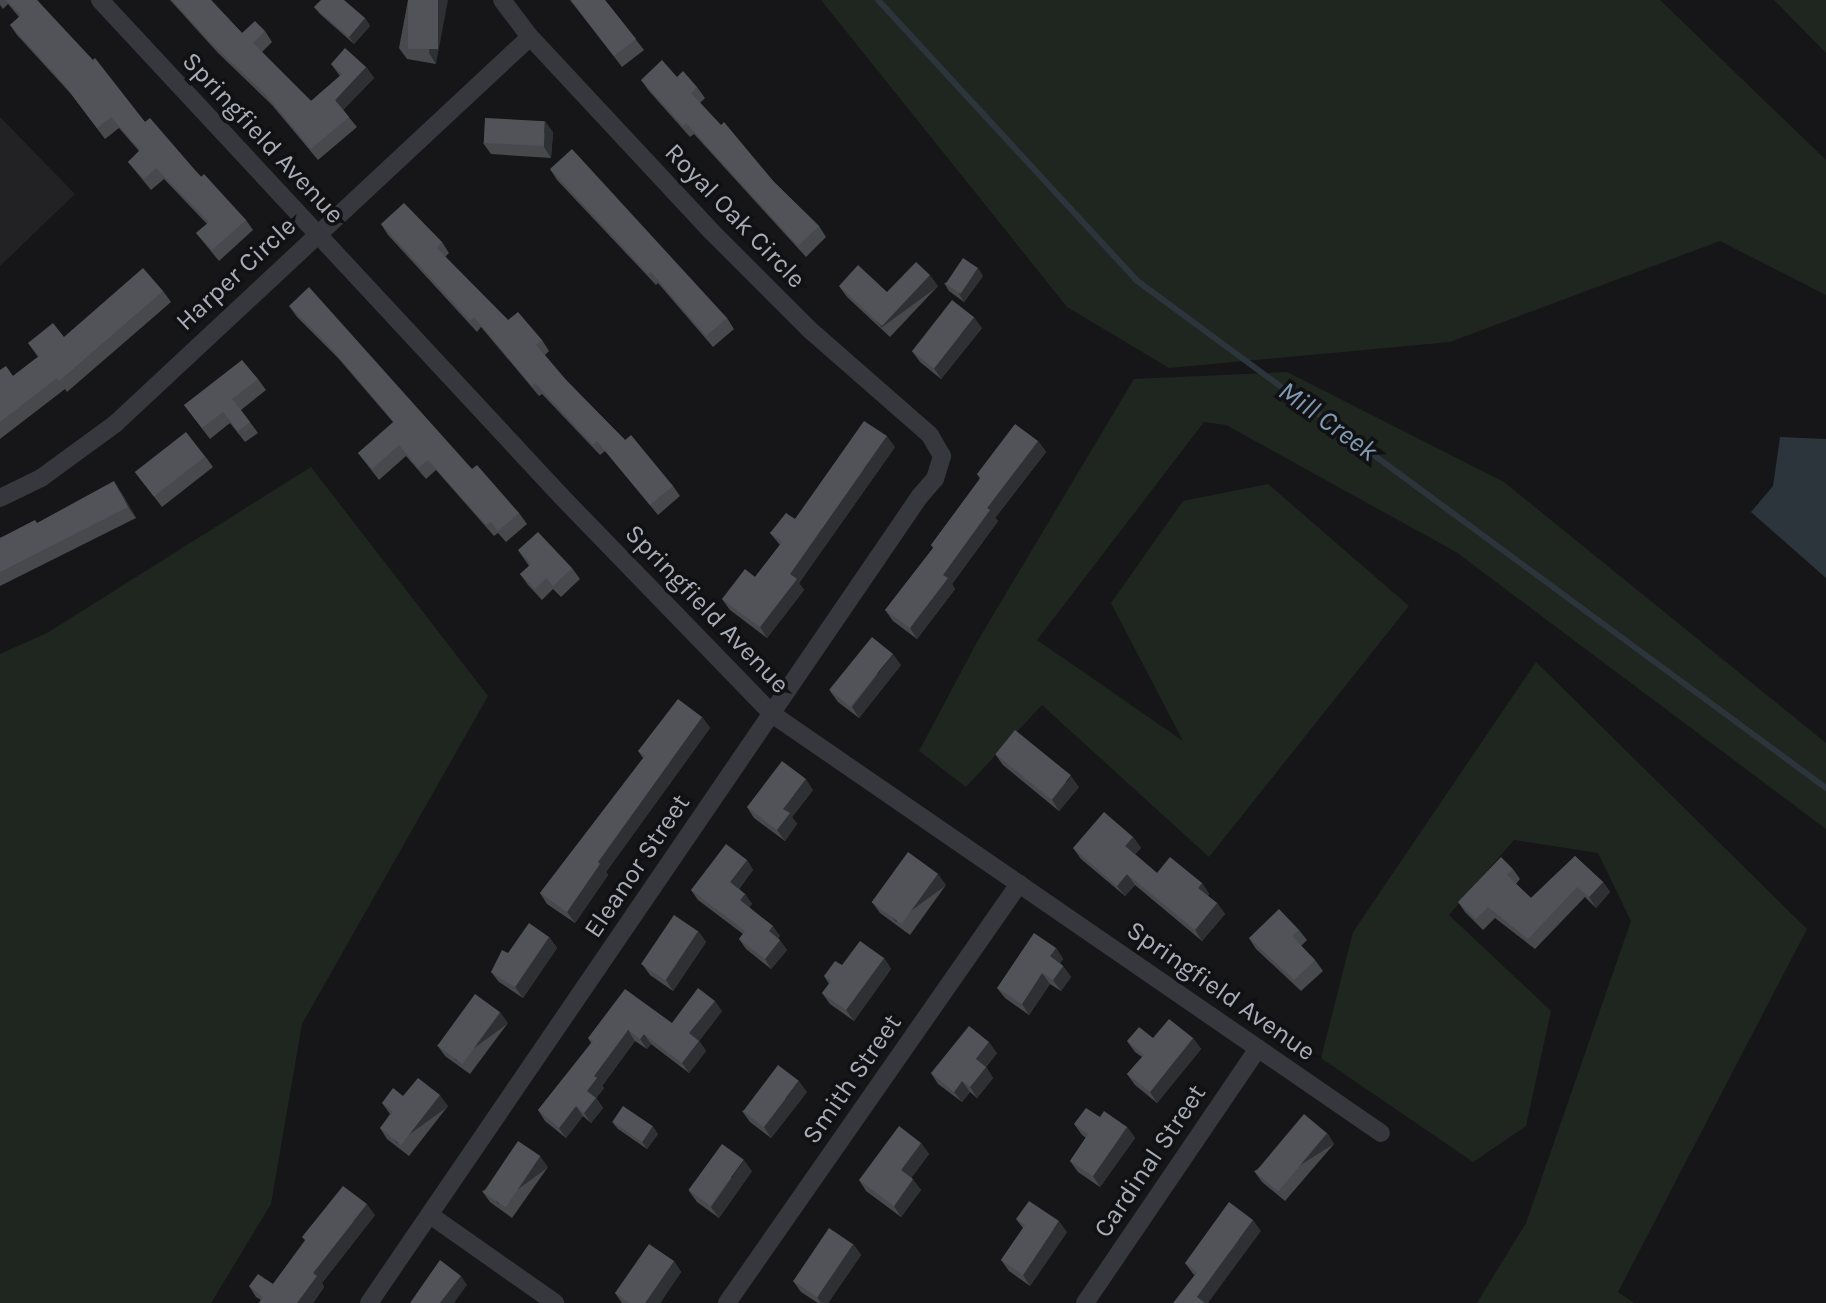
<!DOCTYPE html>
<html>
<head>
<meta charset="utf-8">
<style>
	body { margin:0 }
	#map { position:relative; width:1826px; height:1303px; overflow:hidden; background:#161618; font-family:Karla,sans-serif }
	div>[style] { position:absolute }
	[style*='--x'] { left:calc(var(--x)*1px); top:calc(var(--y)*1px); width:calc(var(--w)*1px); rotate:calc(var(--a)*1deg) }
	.built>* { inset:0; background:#222225 }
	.green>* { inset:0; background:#1e261f }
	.water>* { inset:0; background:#2c353c }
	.stream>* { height:6px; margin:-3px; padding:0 3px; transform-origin:3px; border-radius:3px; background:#2c353c }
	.minor>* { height:18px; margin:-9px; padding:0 9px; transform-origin:9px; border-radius:9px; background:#37383d }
	.wall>* { inset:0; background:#47494d }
	.shaded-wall>* { inset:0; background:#2f3033; transform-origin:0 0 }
	.building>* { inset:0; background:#525359; transform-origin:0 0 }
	span { translate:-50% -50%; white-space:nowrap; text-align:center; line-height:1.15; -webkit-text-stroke:7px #111113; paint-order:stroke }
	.street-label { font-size:26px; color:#a8adb8 }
	.water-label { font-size:28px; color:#7f9bb3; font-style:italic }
</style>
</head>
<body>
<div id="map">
	<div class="built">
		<i style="clip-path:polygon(0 117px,75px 194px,0 266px)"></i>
	</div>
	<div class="green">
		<i style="clip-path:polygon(821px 0,1660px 0,1826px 160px,1826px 295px,1720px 241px,1450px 342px,1169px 368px,1067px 307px)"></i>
		<i style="clip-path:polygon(1774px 0,1826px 0,1826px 53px)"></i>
		<i style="clip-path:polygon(1287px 372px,1504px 482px,1826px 743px,1826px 829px,1456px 552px,1226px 425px,1204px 422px,1037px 640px,1183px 741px,1111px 603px,1183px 501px,1268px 484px,1409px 606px,1209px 857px,1042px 705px,966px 787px,919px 751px,977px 642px,1134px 379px)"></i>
		<i style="clip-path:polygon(311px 467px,488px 696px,302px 1024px,271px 1204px,211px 1303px,0 1303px,0 654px,47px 633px)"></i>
		<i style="clip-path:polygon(1536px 662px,1807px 929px,1618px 1292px,1634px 1303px,1477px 1303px,1526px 1223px,1631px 921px,1598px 853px,1514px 840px,1449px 915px,1551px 1011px,1526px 1126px,1473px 1162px,1321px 1058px,1353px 932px)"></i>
	</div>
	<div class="water">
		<i style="clip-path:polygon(1780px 437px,1826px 439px,1826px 578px,1751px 512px,1773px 486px)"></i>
	</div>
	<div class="stream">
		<i style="--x:878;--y:0;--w:381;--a:47.3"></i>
		<i style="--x:1136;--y:280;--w:857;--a:36.36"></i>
	</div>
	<div class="minor">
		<i style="--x:100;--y:0;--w:677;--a:47.09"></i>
		<i style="--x:561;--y:496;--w:303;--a:45.9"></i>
		<i style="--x:772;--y:714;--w:739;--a:34.53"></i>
		<i style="--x:0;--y:498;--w:46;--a:-26"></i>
		<i style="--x:41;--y:478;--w:92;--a:-36.1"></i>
		<i style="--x:115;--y:424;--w:567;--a:-43"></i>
		<i style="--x:430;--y:1215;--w:153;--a:35.1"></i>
		<i style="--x:369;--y:1303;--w:977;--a:-55.68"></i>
		<i style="--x:920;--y:496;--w:23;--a:-49"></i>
		<i style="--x:935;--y:479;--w:24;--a:-73"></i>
		<i style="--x:942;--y:456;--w:24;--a:-120"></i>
		<i style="--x:930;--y:435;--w:161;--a:-138.8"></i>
		<i style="--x:809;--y:329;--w:137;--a:-135"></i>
		<i style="--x:712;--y:232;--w:267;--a:-133"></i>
		<i style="--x:530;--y:37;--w:46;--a:-127.1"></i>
		<i style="--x:727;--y:1303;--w:511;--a:-55.13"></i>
		<i style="--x:1085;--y:1303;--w:308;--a:-55.8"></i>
	</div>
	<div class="wall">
		<i style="clip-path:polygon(0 0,37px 0,145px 122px,246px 220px,253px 230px,219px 261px,196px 233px,207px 224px,164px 179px,151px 190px,128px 162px,139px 151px,119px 128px,105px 139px,71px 94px,17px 35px,10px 25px,19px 17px,8px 4px,3px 9px,0 5px)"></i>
		<i style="clip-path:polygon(170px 0,211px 0,242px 33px,265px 31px,272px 42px,262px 52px,311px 101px,340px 76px,331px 64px,366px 67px,374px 78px,343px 110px,357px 127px,318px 160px,272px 105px,218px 53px)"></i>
		<i style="clip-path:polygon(408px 0,436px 64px,407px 59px,399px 48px)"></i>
		<i style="clip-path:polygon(570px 0,605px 0,644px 50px,622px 67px)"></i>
		<i style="clip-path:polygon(314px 7px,365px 18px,370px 26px,354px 44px,320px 14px)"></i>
		<i style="clip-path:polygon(677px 77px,697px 87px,705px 98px,700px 103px,774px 182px,819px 226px,826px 237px,806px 257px,694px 134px,690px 137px,649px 91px,641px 80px)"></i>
		<i style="clip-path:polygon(553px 132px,551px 158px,491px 154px,483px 143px)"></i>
		<i style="clip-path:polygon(550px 169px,727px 318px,734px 329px,713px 347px,658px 283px,656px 285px,557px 180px)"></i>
		<i style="clip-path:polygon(381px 224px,442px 242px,449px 253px,445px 257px,508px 320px,542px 340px,549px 351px,545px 355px,566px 380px,625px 440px,673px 486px,680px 496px,658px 515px,605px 451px,600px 455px,542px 394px,539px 396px,481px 327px,477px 332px,388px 235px)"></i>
		<i style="clip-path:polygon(983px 276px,964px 302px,949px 291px,944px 283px)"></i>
		<i style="clip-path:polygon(839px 286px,887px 292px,938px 286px,890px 337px,847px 297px)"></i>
		<i style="clip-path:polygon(163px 291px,171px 302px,67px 392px,65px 389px,0 439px,0 370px,13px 376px,38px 357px,28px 343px,64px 337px)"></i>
		<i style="clip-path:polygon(289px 306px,472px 469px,519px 513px,527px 524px,506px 542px,498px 533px,494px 536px,436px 470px,426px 479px,406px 456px,379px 480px,358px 453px,393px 422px,338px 358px,297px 317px)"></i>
		<i style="clip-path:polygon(982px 328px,941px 379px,920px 362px,912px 351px)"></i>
		<i style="clip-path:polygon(258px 379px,266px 390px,241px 410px,258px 433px,245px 442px,230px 423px,210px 439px,184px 405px)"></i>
		<i style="clip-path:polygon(1038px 441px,1046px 452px,995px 518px,998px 521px,952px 584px,955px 589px,917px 639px,893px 621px,885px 610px,933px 548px,931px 545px,980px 479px,977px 474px)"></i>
		<i style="clip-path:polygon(895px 447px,799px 583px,804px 590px,767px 638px,730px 610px,722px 599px,755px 577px,780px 545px,770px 533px,795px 519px)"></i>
		<i style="clip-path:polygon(205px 456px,213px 467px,162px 507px,135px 472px)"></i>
		<i style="clip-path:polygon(121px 492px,136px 518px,0 586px,0 538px)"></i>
		<i style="clip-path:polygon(518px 550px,572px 568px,580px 579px,561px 597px,553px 589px,542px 600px,528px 585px,520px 574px,529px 566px)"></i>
		<i style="clip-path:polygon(901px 665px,859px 718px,838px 702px,830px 691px)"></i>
		<i style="clip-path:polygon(702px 717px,710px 728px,606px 872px,608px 875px,575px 923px,547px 904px,540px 893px,643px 758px,638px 751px)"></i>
		<i style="clip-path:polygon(995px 754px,1079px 787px,1059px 811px,1003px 765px)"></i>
		<i style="clip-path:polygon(813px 790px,792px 817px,797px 824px,785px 841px,754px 818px,747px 807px)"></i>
		<i style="clip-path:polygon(1133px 837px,1141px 848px,1135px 854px,1157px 873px,1202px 883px,1209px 894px,1208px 896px,1217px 903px,1225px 914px,1202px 941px,1135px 885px,1125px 896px,1081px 859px,1073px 848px)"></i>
		<i style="clip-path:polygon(1575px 856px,1603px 882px,1610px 892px,1596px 908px,1585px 897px,1535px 949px,1495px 918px,1483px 930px,1465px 912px,1458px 902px,1513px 869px,1520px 879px,1516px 884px,1531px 898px)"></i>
		<i style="clip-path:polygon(747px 860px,753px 870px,739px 889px,745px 894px,752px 904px,749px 907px,780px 936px,778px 938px,787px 950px,771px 969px,746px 949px,739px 939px,743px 934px,698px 900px,691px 890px)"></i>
		<i style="clip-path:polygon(946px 885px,910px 935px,880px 913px,872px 902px)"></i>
		<i style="clip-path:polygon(1299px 930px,1307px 940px,1301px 946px,1315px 960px,1323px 971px,1301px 991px,1256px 949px,1249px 938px)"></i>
		<i style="clip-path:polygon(698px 931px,706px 942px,673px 991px,650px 975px,642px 964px)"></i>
		<i style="clip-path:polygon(549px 937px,557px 948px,523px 998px,499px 982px,491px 972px,508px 953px)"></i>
		<i style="clip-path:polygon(1056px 948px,1063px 959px,1060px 963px,1063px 966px,1071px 977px,1061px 991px,1050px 984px,1029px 1015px,1005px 998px,997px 988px)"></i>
		<i style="clip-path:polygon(884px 958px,891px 969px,854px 1021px,830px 1004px,822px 993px,829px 984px,824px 976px,842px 965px)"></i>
		<i style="clip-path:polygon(722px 1011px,699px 1041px,706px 1051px,689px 1073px,651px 1044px,647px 1049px,635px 1041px,602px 1086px,604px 1088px,596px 1098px,603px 1108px,591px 1123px,583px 1116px,566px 1138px,545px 1121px,538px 1110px,591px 1043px,588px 1038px,672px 1023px)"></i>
		<i style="clip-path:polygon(508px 1023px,470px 1074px,445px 1056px,437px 1045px)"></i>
		<i style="clip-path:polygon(1153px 1038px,1193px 1038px,1201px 1049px,1157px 1103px,1135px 1085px,1127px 1074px,1142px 1057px,1135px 1052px,1127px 1041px)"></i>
		<i style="clip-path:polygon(997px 1053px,986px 1067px,993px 1078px,977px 1098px,970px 1092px,962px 1102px,938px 1084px,931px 1073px)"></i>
		<i style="clip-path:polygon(807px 1092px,771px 1138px,750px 1122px,742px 1111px)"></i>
		<i style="clip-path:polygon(403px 1096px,448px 1106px,409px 1156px,387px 1139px,380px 1128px,390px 1114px,382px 1103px)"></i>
		<i style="clip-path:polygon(1100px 1117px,1127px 1127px,1135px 1138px,1100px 1187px,1078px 1172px,1070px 1161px,1086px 1138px,1082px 1135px,1074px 1124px)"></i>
		<i style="clip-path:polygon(612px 1122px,658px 1134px,647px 1149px,618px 1129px)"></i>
		<i style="clip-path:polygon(1327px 1133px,1334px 1144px,1285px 1201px,1262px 1182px,1254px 1171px)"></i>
		<i style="clip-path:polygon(921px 1143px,929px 1154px,911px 1178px,921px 1190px,901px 1217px,866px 1191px,859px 1180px)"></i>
		<i style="clip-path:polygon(548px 1167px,512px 1218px,490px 1202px,482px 1191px)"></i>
		<i style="clip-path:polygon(752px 1171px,719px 1218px,697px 1202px,689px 1191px)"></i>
		<i style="clip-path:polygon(375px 1215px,322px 1283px,324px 1287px,313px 1303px,259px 1303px,261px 1300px,256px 1297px,249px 1286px,273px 1284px,305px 1240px,302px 1237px)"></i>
		<i style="clip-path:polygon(1016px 1219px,1067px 1232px,1030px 1286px,1009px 1271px,1001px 1260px,1023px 1228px)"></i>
		<i style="clip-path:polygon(1261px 1231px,1194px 1275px,1185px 1263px)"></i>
		<i style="clip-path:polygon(853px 1244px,861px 1255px,828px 1303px,818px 1303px,801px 1292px,793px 1281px)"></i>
		<i style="clip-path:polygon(674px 1261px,681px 1272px,660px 1303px,622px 1303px,615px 1293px)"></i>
	</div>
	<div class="shaded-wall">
		<i style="clip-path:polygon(438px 0,448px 0,436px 64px,429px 53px)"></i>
		<i style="clip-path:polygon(365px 18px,370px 26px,354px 44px,349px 37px)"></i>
		<i style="clip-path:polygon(366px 67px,374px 78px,342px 111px,335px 100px)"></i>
		<i style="clip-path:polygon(545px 121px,553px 132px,551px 158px,544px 147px)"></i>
		<i style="clip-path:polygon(978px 268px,983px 276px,964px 302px,959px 294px)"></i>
		<i style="left:930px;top:275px;width:14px;height:70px;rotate:54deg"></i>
		<i style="clip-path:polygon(974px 317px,982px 328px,941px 379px,934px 368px)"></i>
		<i style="clip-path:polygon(887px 436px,895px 447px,799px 583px,804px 590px,767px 638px,760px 627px,790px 574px)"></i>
		<i style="clip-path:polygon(1038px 441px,1046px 452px,995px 518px,998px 521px,952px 584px,955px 589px,917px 639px,910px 628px,943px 575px,987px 508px)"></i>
		<i style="clip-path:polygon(114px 481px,121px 492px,136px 518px,128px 507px)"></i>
		<i style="clip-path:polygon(893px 654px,901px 665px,859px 718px,852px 707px)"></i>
		<i style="clip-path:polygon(702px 717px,710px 728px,606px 872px,608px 875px,575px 923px,567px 912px,598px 862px)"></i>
		<i style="clip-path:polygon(1071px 776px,1079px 787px,1059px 811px,1052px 800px)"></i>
		<i style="clip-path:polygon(806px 779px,813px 790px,792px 817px,797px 824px,785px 841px,777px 830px,783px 809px)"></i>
		<i style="clip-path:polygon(1133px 837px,1141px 848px,1133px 857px,1125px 846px)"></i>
		<i style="clip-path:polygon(747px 860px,753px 870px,736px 892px,730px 882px)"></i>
		<i style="left:938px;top:874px;width:14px;height:62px;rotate:54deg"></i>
		<i style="clip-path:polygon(1127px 874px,1135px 885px,1125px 896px,1117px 886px)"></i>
		<i style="clip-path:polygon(1603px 882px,1610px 892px,1596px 908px,1589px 897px)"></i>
		<i style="clip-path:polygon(1202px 883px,1209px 894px,1206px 898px,1198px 888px)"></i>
		<i style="clip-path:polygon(745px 894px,752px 904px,747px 910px,740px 900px)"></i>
		<i style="clip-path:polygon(1217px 903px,1225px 914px,1202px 941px,1195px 930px)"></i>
		<i style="clip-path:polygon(773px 926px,780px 936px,776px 941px,769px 931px)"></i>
		<i style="clip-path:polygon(698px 931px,706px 942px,673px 991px,666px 980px)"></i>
		<i style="clip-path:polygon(549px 937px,557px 948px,523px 998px,515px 987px)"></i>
		<i style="clip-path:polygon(780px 940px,787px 950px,771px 969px,765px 959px)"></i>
		<i style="clip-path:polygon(1056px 948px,1063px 959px,1057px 967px,1050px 956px)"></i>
		<i style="clip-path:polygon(884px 958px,891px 969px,854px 1021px,846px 1010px)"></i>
		<i style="clip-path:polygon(1063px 966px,1071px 977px,1061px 991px,1053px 980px)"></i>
		<i style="clip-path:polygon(1042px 973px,1050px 984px,1029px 1015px,1022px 1004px)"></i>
		<i style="clip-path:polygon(715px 1001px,722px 1011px,699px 1041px,706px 1051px,689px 1073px,682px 1063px,689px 1033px)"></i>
		<i style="left:500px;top:1012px;width:14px;height:64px;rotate:54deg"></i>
		<i style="clip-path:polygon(628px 1030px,635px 1041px,602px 1086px,604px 1088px,596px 1098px,603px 1108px,591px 1123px,584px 1113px,587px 1091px,594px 1076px)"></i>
		<i style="clip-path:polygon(644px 1034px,651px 1044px,647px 1049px,640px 1039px)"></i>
		<i style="clip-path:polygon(1193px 1038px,1201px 1049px,1157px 1103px,1150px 1092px)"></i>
		<i style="clip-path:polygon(989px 1042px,997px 1053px,983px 1070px,976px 1059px)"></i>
		<i style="clip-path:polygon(986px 1067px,993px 1078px,977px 1098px,970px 1087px)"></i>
		<i style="clip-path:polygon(799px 1081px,807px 1092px,771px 1138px,764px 1127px)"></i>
		<i style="clip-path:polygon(962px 1081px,970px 1092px,962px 1102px,954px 1092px)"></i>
		<i style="left:440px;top:1095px;width:14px;height:63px;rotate:54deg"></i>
		<i style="clip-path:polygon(576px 1106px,583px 1116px,566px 1138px,559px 1128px)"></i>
		<i style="clip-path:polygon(653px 1126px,658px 1134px,647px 1149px,642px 1142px)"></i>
		<i style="clip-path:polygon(1127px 1127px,1135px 1138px,1100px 1187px,1093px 1176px)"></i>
		<i style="left:1327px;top:1133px;width:13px;height:76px;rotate:58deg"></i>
		<i style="clip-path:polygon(921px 1143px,929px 1154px,909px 1181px,901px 1170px)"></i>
		<i style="left:540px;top:1156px;width:14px;height:62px;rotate:54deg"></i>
		<i style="clip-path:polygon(744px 1160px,752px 1171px,719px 1218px,711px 1207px)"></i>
		<i style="clip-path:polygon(913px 1179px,921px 1190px,901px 1217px,894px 1206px)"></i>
		<i style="clip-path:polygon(367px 1204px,375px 1215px,322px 1283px,324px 1287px,313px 1303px,297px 1303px,313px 1273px)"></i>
		<i style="clip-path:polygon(1253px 1220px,1261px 1231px,1208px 1303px,1201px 1303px,1197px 1297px)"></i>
		<i style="clip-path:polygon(1059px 1221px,1067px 1232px,1030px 1286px,1023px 1275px)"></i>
		<i style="clip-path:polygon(853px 1244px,861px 1255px,828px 1303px,821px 1303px,817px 1297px)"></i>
		<i style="clip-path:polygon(674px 1261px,681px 1272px,660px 1303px,645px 1303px)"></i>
		<i style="clip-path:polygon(461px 1276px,467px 1285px,454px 1303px,440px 1303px)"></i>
	</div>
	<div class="building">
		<i style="clip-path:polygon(6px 0,37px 0,93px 60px,95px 58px,145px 122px,150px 118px,201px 177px,204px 174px,246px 220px,212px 250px,196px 233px,209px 222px,156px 168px,144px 179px,128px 162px,140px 150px,111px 117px,97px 128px,63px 83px,10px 25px,21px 15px)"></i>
		<i style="clip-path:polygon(172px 0,211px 0,242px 33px,255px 21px,265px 31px,253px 43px,311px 101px,342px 74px,331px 64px,345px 48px,366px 67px,335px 100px,349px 117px,311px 149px,265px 94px,210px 42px)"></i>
		<i style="clip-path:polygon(321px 0,344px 0,365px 18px,349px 37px,314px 7px)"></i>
		<i style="left:408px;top:0;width:30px;height:49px"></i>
		<i style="clip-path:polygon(571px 0,605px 0,636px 39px,614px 56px)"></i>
		<i style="clip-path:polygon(662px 60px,677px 77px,683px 71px,697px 87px,691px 93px,721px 125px,724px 122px,774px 182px,819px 226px,798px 246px,686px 123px,683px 126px,641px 80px)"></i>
		<i style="left:485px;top:118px;width:60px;height:25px;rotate:3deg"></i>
		<i style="clip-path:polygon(572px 149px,727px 318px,706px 336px,651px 272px,648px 274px,550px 169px)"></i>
		<i style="clip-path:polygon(404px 203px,442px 242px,437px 248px,508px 320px,518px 312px,542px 340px,536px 345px,566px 380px,625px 440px,631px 435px,673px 486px,650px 505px,597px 441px,593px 445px,535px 383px,532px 386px,474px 317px,470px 321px,381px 224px)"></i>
		<i style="left:963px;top:258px;width:18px;height:31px;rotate:34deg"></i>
		<i style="clip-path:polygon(916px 262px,930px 275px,882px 326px,839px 286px,858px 265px,887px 292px)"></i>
		<i style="clip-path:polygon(143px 268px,163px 291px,59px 381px,57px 378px,0 422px,0 370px,6px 366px,13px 376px,39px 356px,28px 343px,53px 323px,64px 337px)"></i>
		<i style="clip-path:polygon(309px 287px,472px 469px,477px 465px,519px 513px,498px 531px,491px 522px,486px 525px,428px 460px,418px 468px,399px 445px,372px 469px,358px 453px,394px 422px,331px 348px,289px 306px)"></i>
		<i style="left:952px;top:300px;width:28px;height:65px;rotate:38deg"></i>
		<i style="clip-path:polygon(242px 360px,258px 379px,232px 399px,250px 422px,238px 431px,223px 412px,202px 428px,184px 405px)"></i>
		<i style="clip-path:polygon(864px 421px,887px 436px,790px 574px,797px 579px,760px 627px,722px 599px,745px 569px,755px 577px,782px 542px,770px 533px,786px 513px,795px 519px)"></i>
		<i style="clip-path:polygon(1015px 424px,1038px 441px,987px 508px,990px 510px,943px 575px,948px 578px,910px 628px,885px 610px,934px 547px,931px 545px,981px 477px,977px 474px)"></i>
		<i style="left:186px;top:432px;width:31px;height:65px;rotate:52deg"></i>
		<i style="clip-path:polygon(114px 481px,128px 507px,0 572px,0 538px,35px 520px,37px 523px)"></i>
		<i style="clip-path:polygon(538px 532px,572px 568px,553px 586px,546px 578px,535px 589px,520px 574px,531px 564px,518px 550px)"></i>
		<i style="left:872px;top:637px;width:27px;height:68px;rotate:39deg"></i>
		<i style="clip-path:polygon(678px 699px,702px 717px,598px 862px,600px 864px,567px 912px,540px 893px,645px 756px,638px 751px)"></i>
		<i style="left:1015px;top:730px;width:72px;height:31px;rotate:39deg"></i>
		<i style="clip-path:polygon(782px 761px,806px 779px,783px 809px,790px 813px,777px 830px,747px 807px)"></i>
		<i style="clip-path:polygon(1104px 812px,1133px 837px,1125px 846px,1157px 873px,1170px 857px,1202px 883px,1198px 888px,1217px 903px,1195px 930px,1127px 874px,1117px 886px,1073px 848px)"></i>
		<i style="clip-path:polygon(726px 844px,747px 860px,730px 882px,745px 894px,740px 900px,773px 926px,769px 931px,780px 940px,765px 959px,739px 939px,745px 931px,691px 890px)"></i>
		<i style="left:908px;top:852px;width:37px;height:62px;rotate:36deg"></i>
		<i style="clip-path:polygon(1575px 856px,1603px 882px,1589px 897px,1577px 887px,1528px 939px,1488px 907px,1476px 919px,1458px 902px,1501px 857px,1513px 869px,1507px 875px,1531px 898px)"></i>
		<i style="clip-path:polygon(1279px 909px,1299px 930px,1292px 936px,1315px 960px,1294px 980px,1249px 938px)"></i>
		<i style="left:674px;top:915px;width:29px;height:59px;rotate:34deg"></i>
		<i style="clip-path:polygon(529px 923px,549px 937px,515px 987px,491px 972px,502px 950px,508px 953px)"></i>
		<i style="clip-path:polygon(1034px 933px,1056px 948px,1050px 956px,1063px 966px,1053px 980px,1042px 973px,1022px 1004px,997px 988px)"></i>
		<i style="clip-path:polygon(860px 941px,884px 958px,846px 1010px,822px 993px,831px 981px,824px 976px,835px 961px,842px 965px)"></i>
		<i style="clip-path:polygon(698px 988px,715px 1001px,689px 1033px,699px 1041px,682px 1063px,644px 1034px,640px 1039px,628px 1030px,594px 1076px,597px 1078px,587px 1091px,596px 1098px,584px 1113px,576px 1106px,559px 1128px,538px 1110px,593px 1041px,588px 1038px,625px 989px,672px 1023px)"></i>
		<i style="left:475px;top:994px;width:31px;height:64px;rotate:36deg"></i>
		<i style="clip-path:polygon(1169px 1019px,1193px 1038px,1150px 1092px,1127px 1074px,1144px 1055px,1127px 1041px,1139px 1027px,1153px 1038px)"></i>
		<i style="clip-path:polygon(969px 1026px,989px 1042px,976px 1059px,986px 1067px,970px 1087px,962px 1081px,954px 1092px,931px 1073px)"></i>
		<i style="left:778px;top:1065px;width:26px;height:58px;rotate:37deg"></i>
		<i style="clip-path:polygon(418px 1078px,440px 1095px,401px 1145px,380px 1128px,393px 1112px,382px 1103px,393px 1088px,403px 1096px)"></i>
		<i style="left:623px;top:1106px;width:36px;height:19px;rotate:34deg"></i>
		<i style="clip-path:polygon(1086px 1108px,1100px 1117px,1104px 1111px,1127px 1127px,1093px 1176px,1070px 1161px,1088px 1134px,1074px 1124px)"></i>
		<i style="left:1304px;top:1114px;width:30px;height:76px;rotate:40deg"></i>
		<i style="clip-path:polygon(899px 1126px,921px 1143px,901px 1170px,913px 1179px,894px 1206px,859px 1180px)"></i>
		<i style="left:518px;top:1141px;width:27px;height:62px;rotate:34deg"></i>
		<i style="left:722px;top:1144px;width:27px;height:57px;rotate:36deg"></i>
		<i style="clip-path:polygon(343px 1186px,367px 1204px,313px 1273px,317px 1276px,297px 1303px,259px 1303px,263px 1297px,249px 1286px,258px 1274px,273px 1284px,306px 1240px,302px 1237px)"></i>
		<i style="clip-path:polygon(1029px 1201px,1059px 1221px,1023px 1275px,1001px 1260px,1025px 1225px,1016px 1219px)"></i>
		<i style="clip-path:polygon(1229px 1202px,1253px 1220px,1197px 1297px,1205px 1303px,1173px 1303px,1197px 1272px,1185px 1263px)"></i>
		<i style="left:829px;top:1228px;width:29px;height:64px;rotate:34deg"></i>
		<i style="clip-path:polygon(649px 1244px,674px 1261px,645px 1303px,630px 1303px,615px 1293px)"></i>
		<i style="clip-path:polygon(440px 1260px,461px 1276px,440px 1303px,410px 1303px)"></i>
	</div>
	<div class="street-label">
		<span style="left:263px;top:138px;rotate:47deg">Springfield Avenue</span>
		<span style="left:735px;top:216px;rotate:46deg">Royal Oak Circle</span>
		<span style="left:236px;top:274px;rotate:-43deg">Harper Circle</span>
		<span style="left:707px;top:609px;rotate:46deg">Springfield Avenue</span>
		<span style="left:637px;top:866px;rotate:-56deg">Eleanor Street</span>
		<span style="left:1221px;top:991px;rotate:35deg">Springfield Avenue</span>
		<span style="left:852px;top:1079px;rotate:-55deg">Smith Street</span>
		<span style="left:1150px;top:1161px;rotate:-56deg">Cardinal Street</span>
	</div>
	<div class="water-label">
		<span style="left:1328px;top:421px;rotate:36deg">Mill Creek</span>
	</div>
</div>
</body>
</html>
